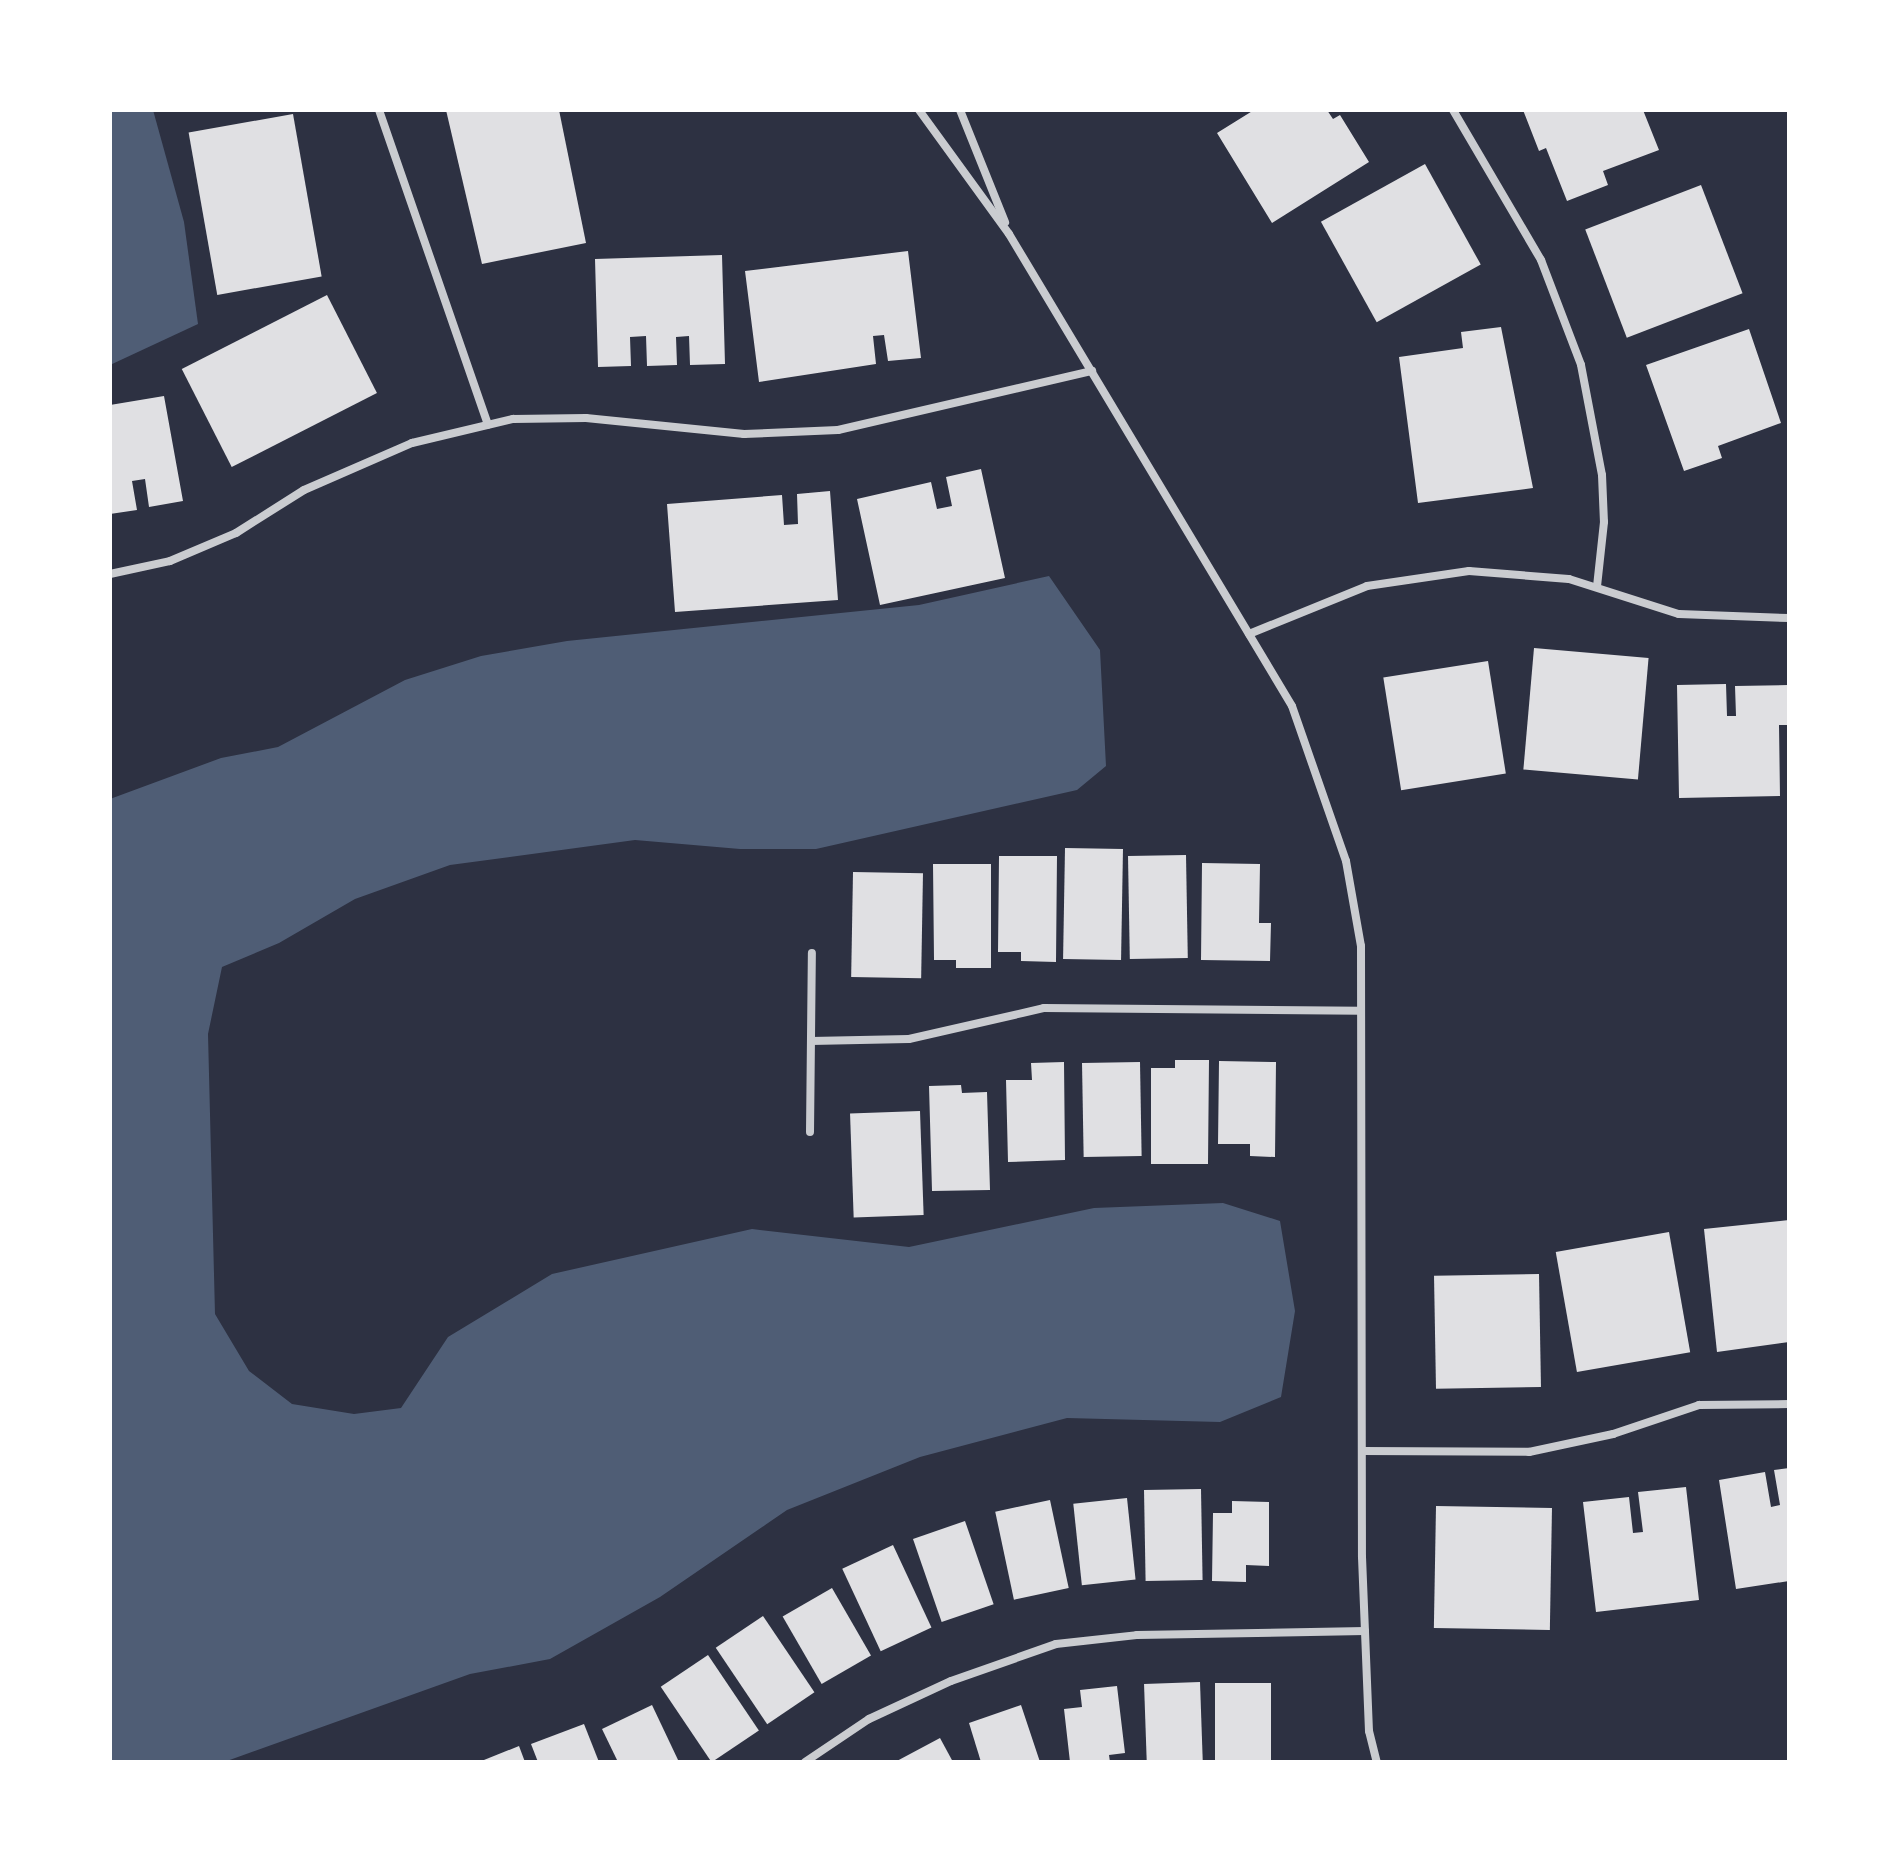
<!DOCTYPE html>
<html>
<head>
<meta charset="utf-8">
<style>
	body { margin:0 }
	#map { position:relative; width:1899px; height:1872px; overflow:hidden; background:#2d3142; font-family:"Varela Round",sans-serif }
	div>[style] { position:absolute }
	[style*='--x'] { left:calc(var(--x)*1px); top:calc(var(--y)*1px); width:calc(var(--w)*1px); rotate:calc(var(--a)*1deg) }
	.water>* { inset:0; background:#4f5d75 }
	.building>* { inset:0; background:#e0e0e3; transform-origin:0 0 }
	.minor>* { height:8px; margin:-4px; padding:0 4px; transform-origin:4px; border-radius:4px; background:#caccd0 }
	span { translate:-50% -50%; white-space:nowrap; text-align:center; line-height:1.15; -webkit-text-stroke:6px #fff; paint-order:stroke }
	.frame { position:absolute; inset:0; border:112px solid #fff; pointer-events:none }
</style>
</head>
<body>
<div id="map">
	<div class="water">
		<i style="clip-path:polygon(110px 110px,153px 110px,184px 222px,198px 324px,110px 365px)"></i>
		<i style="clip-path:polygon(1049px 576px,1100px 650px,1106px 766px,1077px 790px,816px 849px,740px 849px,635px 840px,450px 865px,355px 899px,279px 943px,222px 967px,208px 1034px,215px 1314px,249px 1371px,292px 1404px,354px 1414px,401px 1408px,448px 1337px,552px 1274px,752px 1229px,909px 1247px,1094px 1208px,1223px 1203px,1280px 1221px,1295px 1311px,1281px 1397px,1220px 1422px,1067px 1418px,920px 1457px,787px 1510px,660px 1597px,550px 1659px,470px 1674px,224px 1762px,110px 1762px,110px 799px,221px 758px,278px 747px,405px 680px,481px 656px,567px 641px,919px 605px)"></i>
	</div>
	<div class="building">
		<i style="clip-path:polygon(446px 110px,559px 110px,586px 243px,482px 264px)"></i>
		<i style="clip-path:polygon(1254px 110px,1327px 110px,1333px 119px,1340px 115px,1369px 162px,1272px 223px,1217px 133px)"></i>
		<i style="clip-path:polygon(1523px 110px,1643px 110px,1659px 150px,1603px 171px,1608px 185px,1567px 201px,1546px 148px,1539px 151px)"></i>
		<i style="left:293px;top:114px;width:165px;height:106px;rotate:80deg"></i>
		<i style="left:1425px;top:164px;width:115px;height:119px;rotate:61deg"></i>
		<i style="left:1701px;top:185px;width:116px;height:124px;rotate:69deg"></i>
		<i style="clip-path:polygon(908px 251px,921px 358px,888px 361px,884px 335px,873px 336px,876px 364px,759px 382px,745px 271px)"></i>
		<i style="clip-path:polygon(722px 255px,725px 364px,690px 365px,689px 336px,676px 337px,677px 365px,647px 366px,646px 336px,630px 337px,631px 366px,598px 367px,595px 259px)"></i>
		<i style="left:327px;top:295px;width:110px;height:163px;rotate:63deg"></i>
		<i style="clip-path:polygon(1501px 327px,1533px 488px,1418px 503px,1399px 357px,1463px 348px,1461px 332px)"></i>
		<i style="clip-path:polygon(1749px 329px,1781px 423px,1718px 446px,1722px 458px,1684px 471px,1646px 365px)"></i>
		<i style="clip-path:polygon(164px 396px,183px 501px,149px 507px,145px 479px,132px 481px,137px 510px,110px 514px,110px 405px)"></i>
		<i style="clip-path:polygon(981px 469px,1005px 578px,880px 605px,857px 499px,931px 482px,937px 509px,952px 506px,946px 477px)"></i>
		<i style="clip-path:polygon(830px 491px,838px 600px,675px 612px,667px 504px,782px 495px,784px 525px,798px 524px,797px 494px)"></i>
		<i style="left:1534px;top:648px;width:115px;height:122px;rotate:5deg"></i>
		<i style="left:1488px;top:661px;width:114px;height:106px;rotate:81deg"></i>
		<i style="clip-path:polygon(1726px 684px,1727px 716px,1736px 716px,1735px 686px,1788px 685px,1789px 725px,1779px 725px,1780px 796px,1679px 798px,1677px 685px)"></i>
		<i style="left:1065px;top:848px;width:58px;height:111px;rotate:1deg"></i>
		<i style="left:1186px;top:855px;width:103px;height:58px;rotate:89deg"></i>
		<i style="clip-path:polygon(999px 856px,1057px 856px,1056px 962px,1021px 961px,1021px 952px,998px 952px)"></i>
		<i style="clip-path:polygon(1202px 863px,1260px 864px,1259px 923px,1271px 923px,1270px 961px,1201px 960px)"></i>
		<i style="clip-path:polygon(933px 864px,991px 864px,991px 968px,956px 968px,956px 960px,934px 960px)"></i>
		<i style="left:853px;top:872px;width:70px;height:105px;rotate:1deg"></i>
		<i style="clip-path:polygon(1175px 1060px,1209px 1060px,1208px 1164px,1151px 1164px,1151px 1068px,1175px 1068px)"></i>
		<i style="clip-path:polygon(1219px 1061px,1276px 1062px,1275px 1157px,1250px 1156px,1250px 1144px,1218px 1144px)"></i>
		<i style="clip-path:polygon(1064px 1062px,1065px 1160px,1008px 1162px,1006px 1080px,1032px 1080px,1031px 1063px)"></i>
		<i style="left:1140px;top:1062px;width:94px;height:58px;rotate:89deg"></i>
		<i style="clip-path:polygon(961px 1085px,962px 1093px,987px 1092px,990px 1190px,932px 1191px,929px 1086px)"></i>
		<i style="left:920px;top:1111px;width:104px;height:70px;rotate:88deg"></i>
		<i style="clip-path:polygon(1789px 1220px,1789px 1342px,1717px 1352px,1704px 1229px)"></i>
		<i style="left:1669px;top:1232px;width:122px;height:115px;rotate:80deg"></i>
		<i style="left:1539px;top:1274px;width:113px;height:105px;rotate:89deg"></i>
		<i style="clip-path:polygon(1789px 1468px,1789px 1581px,1736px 1589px,1719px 1480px,1765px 1472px,1771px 1507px,1780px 1505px,1774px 1470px)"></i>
		<i style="clip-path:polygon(1686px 1487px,1699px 1600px,1596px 1612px,1583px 1502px,1629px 1497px,1633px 1533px,1643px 1532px,1638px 1492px)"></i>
		<i style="left:1201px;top:1489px;width:91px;height:57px;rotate:89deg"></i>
		<i style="left:1127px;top:1498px;width:82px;height:54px;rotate:84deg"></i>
		<i style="left:1050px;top:1500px;width:90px;height:56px;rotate:78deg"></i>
		<i style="clip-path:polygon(1232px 1501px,1269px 1502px,1269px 1566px,1246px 1565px,1246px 1582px,1212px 1581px,1213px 1513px,1232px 1513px)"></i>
		<i style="left:1436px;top:1506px;width:116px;height:122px;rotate:1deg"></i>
		<i style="left:965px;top:1521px;width:88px;height:55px;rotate:71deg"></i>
		<i style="left:893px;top:1545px;width:91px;height:56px;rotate:65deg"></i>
		<i style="left:832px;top:1588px;width:78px;height:57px;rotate:60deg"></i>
		<i style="left:763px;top:1616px;width:92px;height:57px;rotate:56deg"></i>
		<i style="left:708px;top:1655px;width:91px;height:57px;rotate:56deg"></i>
		<i style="left:1200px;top:1682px;width:80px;height:56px;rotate:88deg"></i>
		<i style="left:1215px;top:1683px;width:56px;height:79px"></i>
		<i style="clip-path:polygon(1117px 1686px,1125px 1753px,1109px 1755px,1110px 1762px,1070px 1762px,1064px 1709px,1082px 1707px,1080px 1690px)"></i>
		<i style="clip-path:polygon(652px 1705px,679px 1762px,618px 1762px,602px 1729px)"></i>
		<i style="clip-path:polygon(1021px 1705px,1040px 1762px,981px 1762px,969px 1723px)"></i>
		<i style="clip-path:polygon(584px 1724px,599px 1762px,538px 1762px,531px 1744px)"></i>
		<i style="clip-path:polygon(940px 1738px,953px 1762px,895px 1762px)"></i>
		<i style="clip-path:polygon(519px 1746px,525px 1762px,479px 1762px)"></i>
	</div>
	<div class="minor">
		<i style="--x:379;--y:110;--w:333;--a:70.9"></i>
		<i style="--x:919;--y:110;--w:153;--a:54"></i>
		<i style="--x:1009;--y:234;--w:550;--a:59.05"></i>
		<i style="--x:1292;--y:706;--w:164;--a:70.8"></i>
		<i style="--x:1346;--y:861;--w:86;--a:80"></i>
		<i style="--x:1361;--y:946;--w:611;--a:89.91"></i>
		<i style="--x:1362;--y:1557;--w:174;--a:87.7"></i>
		<i style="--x:1369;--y:1731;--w:32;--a:76"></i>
		<i style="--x:960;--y:110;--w:121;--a:68.1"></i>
		<i style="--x:1453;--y:110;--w:174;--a:59.6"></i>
		<i style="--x:1541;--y:260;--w:112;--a:69.1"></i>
		<i style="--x:1581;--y:365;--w:112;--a:79.2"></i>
		<i style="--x:1602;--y:475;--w:47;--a:87.6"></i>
		<i style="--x:1604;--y:522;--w:64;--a:96.2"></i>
		<i style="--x:110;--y:574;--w:61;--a:-12.2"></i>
		<i style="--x:170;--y:561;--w:72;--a:-23"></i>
		<i style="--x:236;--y:533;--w:80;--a:-32.3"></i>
		<i style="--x:304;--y:490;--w:118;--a:-23.5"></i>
		<i style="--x:412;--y:443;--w:104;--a:-13.4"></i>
		<i style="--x:513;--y:419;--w:73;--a:-0.8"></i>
		<i style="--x:586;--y:418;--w:159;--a:5.8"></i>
		<i style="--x:744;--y:434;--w:94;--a:-2.4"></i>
		<i style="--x:838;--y:430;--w:261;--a:-13.1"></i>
		<i style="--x:1249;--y:634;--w:127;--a:-22.1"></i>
		<i style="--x:1367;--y:586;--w:103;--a:-8.4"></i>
		<i style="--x:1469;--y:571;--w:100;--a:4.6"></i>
		<i style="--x:1569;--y:579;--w:115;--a:17.7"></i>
		<i style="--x:1679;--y:614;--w:110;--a:2.1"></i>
		<i style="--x:811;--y:1041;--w:98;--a:-1.2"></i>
		<i style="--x:909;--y:1039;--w:139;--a:-12.9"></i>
		<i style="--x:1044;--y:1008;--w:317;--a:0.5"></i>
		<i style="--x:810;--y:1132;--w:179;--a:-89.4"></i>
		<i style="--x:1362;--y:1451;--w:167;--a:0.3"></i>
		<i style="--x:1529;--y:1452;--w:86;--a:-12.1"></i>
		<i style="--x:1613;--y:1434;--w:91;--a:-18.6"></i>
		<i style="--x:1699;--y:1405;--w:90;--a:-0.6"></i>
		<i style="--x:805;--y:1762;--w:77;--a:-33.9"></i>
		<i style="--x:869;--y:1719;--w:90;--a:-24.9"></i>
		<i style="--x:951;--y:1681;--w:111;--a:-19.4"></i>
		<i style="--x:1056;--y:1644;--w:81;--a:-6.3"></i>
		<i style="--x:1137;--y:1635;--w:228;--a:-1"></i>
	</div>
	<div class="frame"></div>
</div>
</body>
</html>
